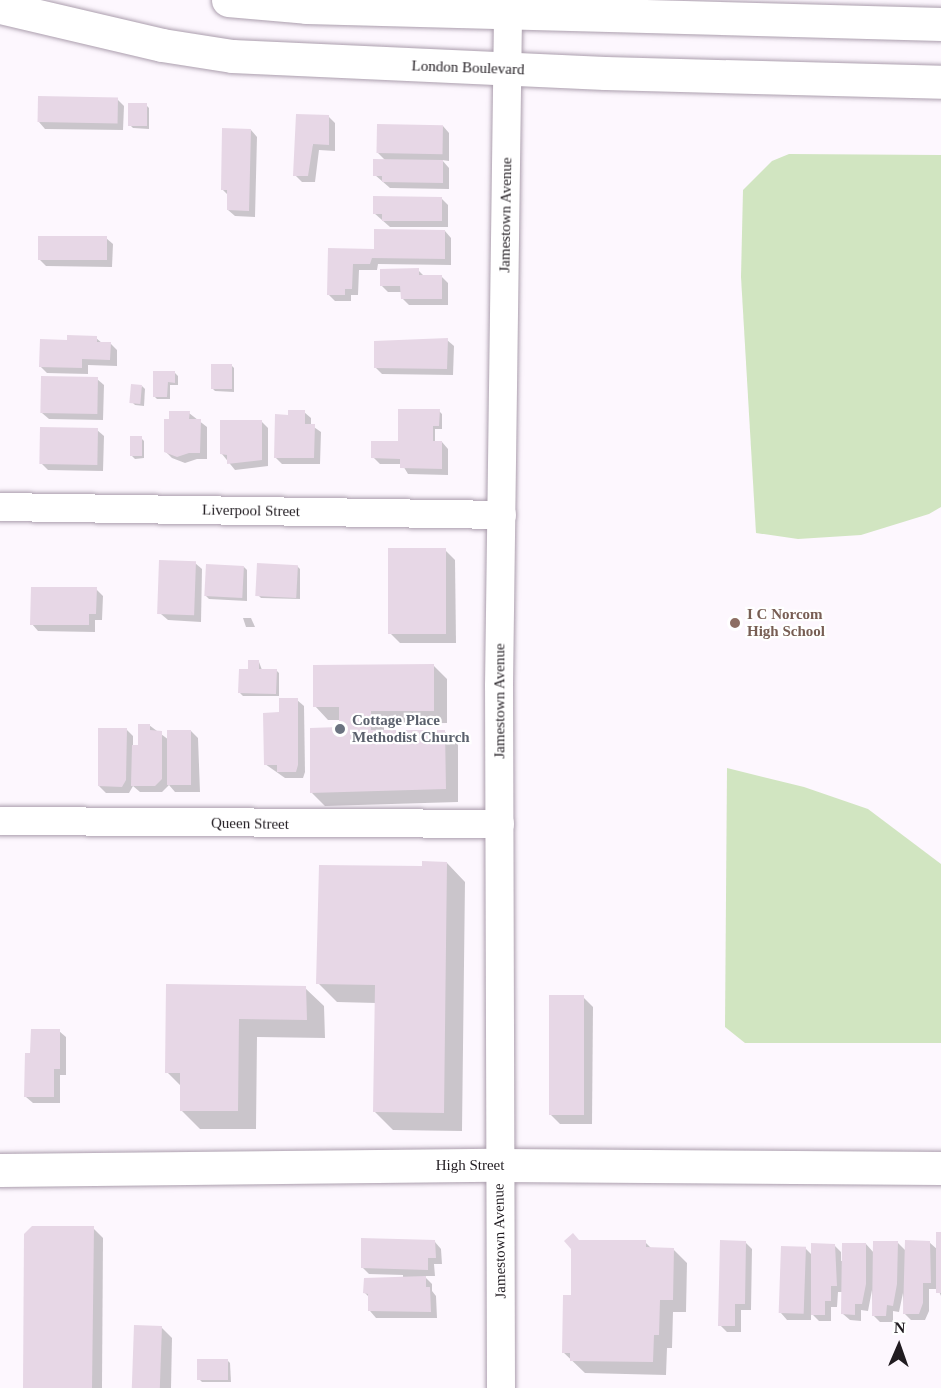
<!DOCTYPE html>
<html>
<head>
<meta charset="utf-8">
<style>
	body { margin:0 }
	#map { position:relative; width:941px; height:1388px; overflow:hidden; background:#fdf7fe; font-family:Georgia,serif }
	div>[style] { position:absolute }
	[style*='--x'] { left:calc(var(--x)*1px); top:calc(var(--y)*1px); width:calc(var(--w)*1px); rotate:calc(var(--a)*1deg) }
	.green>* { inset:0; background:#d1e5c1 }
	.shadow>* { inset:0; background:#0003 }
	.building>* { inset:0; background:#e7d7e6; transform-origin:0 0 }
	.roads { filter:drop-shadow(0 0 2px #ab9ead) drop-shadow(0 0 2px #ab9ead) }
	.street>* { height:28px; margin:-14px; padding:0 14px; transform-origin:14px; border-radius:14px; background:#fff }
	.secondary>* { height:33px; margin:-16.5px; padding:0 16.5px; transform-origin:16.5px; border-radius:16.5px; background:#fff }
	.primary>* { height:33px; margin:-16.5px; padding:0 16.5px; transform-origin:16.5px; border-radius:16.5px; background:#fff }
	.dots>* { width:16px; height:16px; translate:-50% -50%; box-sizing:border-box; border:3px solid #fff; border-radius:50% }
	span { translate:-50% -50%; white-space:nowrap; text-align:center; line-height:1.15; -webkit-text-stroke:4.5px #fff; paint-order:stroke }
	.street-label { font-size:15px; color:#211c21 }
	.education-label { font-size:15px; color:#785e54; font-weight:700 }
	.left { translate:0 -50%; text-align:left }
	.worship-label { font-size:15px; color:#5b616d; font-weight:700 }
	.north { position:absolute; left:869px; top:1316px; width:60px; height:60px; -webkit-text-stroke:4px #fff; paint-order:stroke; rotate:2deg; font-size:16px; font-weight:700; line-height:24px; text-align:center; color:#211c21 }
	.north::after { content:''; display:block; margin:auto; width:21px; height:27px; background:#211c21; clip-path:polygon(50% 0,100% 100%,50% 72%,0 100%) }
</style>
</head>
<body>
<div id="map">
	<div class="green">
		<i style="clip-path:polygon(789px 154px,941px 155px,941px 507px,929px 514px,861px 535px,798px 539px,756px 533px,741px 277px,743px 190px,772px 161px)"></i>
		<i style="clip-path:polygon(727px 768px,804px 787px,868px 809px,941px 864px,941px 1043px,745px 1043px,725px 1027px)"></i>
	</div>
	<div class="shadow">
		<i style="clip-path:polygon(117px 99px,124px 106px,123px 130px,45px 129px,39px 122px)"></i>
		<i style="clip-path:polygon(146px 105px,149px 108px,149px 129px,133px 128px,130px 125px)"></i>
		<i style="clip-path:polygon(329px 117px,335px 123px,335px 151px,319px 150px,315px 182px,302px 182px,295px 175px)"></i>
		<i style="clip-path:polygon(443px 126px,449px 133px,449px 161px,442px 160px,449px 168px,449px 189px,390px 188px,375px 175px,386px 161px,378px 153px)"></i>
		<i style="clip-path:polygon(251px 130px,257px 137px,255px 217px,235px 216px,228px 210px,229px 196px,222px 189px)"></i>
		<i style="clip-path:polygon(441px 198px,448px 205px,448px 227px,390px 227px,374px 213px)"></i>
		<i style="clip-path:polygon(445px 231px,451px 238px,451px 265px,378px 264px,377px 270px,359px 270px,358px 295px,351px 295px,351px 301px,335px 301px,328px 294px,330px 249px,375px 251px)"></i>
		<i style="clip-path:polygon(106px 238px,113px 244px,112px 267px,46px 266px,39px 259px)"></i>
		<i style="clip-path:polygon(418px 270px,425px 277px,441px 276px,448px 283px,448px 305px,409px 305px,402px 298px,402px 292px,388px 292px,381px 285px)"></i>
		<i style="clip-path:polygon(96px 338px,102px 343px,111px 344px,117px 350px,117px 366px,88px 365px,88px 374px,47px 373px,40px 366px,68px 341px)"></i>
		<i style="clip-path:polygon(447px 340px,454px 346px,453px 375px,382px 374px,375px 367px)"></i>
		<i style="clip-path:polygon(231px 365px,234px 368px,234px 392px,215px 391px,212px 388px)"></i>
		<i style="clip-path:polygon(175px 373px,178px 376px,178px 385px,170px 385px,170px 399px,157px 399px,154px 396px)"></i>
		<i style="clip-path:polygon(97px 379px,104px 385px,103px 420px,49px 419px,42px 413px)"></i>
		<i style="clip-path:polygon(142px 386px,145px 389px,144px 406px,135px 405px,132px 402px)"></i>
		<i style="clip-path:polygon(439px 411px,442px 414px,442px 429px,435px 429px,435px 442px,442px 442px,448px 449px,448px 475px,408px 474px,402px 464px,380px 464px,373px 457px,402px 442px)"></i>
		<i style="clip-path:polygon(304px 412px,311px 418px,311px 425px,321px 432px,320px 464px,282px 464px,275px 457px,290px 416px)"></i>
		<i style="clip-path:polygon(189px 413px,207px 427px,207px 459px,197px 459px,185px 463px,172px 458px,165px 451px)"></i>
		<i style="clip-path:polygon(261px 421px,268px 428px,268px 466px,235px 470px,222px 454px)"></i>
		<i style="clip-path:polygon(97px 430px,104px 436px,103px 471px,48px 470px,41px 463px)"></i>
		<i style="clip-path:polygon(141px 438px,144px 441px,144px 458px,135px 459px,132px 456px)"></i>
		<i style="clip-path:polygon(445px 550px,455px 560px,456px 643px,400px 643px,390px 633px)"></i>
		<i style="clip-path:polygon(195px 563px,202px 569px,201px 622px,168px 620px,161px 614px)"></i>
		<i style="clip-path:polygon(297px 566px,300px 569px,300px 599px,261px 598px,258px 595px)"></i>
		<i style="clip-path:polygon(244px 567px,247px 570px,247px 601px,209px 599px,206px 596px)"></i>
		<i style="clip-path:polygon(96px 589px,103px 596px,102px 620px,95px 620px,95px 632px,38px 631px,32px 624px)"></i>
		<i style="clip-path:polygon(243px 618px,251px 618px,255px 627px,246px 627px)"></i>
		<i style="clip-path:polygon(259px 662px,262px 670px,276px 670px,279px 673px,279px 696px,243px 696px,240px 693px,249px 670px)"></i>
		<i style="clip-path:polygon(434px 666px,447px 679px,447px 723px,384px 724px,384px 732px,445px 732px,458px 745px,458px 802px,325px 806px,312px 793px,341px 729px,340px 720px,328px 720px,315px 706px)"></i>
		<i style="clip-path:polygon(297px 700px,304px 706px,305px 772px,303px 778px,285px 778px,265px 764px,281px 714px)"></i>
		<i style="clip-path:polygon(149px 725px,169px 740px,191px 731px,198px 738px,200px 792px,175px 792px,169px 785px,162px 792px,140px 792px,133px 786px,129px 793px,106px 793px,99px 786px,126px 729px,133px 736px,133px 747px,139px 746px)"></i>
		<i style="clip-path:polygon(447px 863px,465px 882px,462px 1131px,393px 1130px,374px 1111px,376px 1003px,337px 1002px,318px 983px,423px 868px)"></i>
		<i style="clip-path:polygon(168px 986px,305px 988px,324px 1006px,325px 1038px,257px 1037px,256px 1129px,200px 1129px,181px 1110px,182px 1087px,167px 1072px)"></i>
		<i style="clip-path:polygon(583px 997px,593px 1007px,592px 1124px,560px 1124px,550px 1114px)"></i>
		<i style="clip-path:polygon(59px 1031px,66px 1037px,66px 1075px,60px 1075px,60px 1103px,33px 1103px,26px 1097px,32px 1054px)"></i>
		<i style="clip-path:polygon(93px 1228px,103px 1238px,102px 1388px,25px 1388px)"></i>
		<i style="clip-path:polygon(941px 1233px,941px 1296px,938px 1289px,929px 1289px,929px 1311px,925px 1320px,911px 1320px,904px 1313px,903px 1293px,899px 1312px,893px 1311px,893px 1322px,880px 1322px,873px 1315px,872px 1290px,868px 1311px,861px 1310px,861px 1321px,850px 1320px,843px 1314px,843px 1292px,838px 1292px,837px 1307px,831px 1307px,831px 1321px,819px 1321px,811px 1313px,811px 1320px,787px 1320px,781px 1313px,805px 1248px,813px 1256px,834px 1245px,841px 1252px,841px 1261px,844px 1261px,866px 1244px,874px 1253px,898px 1243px,906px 1251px,929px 1242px,938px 1250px)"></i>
		<i style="clip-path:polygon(579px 1241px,645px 1242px,652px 1249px,673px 1249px,687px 1263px,686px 1312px,673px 1312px,672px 1348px,667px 1348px,666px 1375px,585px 1373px,563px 1352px)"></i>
		<i style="clip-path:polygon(435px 1242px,441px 1249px,442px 1264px,434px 1264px,435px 1276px,424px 1276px,432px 1284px,432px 1291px,436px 1296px,437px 1318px,376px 1318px,370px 1311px,370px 1298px,365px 1293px,403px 1278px,403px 1275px,369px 1274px,363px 1268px)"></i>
		<i style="clip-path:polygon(745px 1242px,752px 1249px,751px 1310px,741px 1310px,741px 1332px,727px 1332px,720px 1325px)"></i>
		<i style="clip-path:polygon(161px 1327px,172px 1338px,171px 1388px,135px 1388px)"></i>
		<i style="clip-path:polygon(227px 1360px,230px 1363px,231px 1382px,202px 1382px,199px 1379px)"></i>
	</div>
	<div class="building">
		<i style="left:38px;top:96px;width:80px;height:26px;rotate:1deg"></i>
		<i style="left:128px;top:103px;width:19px;height:23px"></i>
		<i style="clip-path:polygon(296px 114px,329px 115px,329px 145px,313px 144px,308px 176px,293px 176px)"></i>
		<i style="left:377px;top:124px;width:66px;height:29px;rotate:1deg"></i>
		<i style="clip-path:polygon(222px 128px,251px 129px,249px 211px,227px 210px,227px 190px,221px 190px)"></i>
		<i style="clip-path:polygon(373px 159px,443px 160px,443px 183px,382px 182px,382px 176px,373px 176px)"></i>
		<i style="clip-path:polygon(373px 196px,442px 197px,442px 221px,382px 221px,382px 214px,373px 214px)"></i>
		<i style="clip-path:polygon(374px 229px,445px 230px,445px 259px,372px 258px,370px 264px,353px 264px,352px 289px,345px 289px,345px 295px,327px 295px,328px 248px,374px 249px)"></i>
		<i style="left:38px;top:236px;width:69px;height:24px"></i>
		<i style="clip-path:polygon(419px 268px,419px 275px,442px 275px,442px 299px,401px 299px,400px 286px,380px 286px,380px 269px)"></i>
		<i style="clip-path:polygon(67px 335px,97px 336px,97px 342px,111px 342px,110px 360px,82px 359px,82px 368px,39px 367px,40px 339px,67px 340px)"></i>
		<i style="clip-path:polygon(448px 338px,447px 369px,374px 368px,374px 341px)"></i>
		<i style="left:211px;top:364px;width:21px;height:25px"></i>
		<i style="clip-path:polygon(153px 371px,175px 371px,175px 383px,168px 382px,167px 397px,153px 397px)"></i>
		<i style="left:41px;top:376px;width:57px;height:37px;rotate:1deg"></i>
		<i style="left:131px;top:384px;width:11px;height:19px;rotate:5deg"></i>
		<i style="clip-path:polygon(398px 409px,440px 409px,439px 426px,433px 426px,433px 441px,442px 441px,442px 469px,400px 468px,400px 459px,371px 458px,371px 441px,398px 441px)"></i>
		<i style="clip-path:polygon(288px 410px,305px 410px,305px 424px,315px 424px,314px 458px,274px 458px,275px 414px,288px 415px)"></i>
		<i style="clip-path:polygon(169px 411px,190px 411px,189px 419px,201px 419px,200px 453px,189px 453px,177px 457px,164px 452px,164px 419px,169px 419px)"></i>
		<i style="clip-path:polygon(220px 420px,262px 420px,262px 460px,227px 464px,227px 455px,220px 454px)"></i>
		<i style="left:40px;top:427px;width:58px;height:37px;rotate:1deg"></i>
		<i style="left:130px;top:436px;width:12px;height:20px"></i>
		<i style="left:446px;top:548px;width:86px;height:58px;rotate:90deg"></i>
		<i style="left:159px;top:560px;width:37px;height:54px;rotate:2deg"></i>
		<i style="left:257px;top:563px;width:41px;height:33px;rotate:3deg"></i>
		<i style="left:206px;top:564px;width:38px;height:32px;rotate:3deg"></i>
		<i style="clip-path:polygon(31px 587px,97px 587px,96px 614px,89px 614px,89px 625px,30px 625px)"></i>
		<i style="clip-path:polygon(248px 660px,259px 660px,259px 669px,277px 669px,276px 694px,238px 693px,239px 669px,248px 669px)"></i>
		<i style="clip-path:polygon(434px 664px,434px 711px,371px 711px,371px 730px,445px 730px,446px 789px,310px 793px,310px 728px,339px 727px,339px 707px,313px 707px,313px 665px)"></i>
		<i style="clip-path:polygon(279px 698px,298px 698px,298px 765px,296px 772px,277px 772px,277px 765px,264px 765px,263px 713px,279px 712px)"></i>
		<i style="clip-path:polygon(138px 724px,150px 724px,150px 730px,162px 731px,162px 779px,155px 786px,131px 786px,132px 745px,138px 745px)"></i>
		<i style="clip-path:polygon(98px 728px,127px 728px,126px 780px,122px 787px,98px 786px)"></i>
		<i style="left:167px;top:730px;width:24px;height:55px"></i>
		<i style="clip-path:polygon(422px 861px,447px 862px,444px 1113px,373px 1112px,375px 985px,316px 984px,319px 865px,422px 866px)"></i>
		<i style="clip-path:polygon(166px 984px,306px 986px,307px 1020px,239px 1019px,238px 1111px,180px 1111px,180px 1073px,165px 1073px)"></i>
		<i style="left:549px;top:995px;width:35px;height:120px"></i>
		<i style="clip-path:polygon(31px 1029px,60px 1029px,60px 1069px,54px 1069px,54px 1097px,24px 1097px,25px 1053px,30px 1053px)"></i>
		<i style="clip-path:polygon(32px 1226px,94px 1226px,92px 1388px,23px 1388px,24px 1234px)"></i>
		<i style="left:936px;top:1232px;width:5px;height:61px"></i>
		<i style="clip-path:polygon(573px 1233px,579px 1240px,646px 1240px,646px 1247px,674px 1248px,673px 1300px,660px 1300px,659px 1335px,654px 1335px,653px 1362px,570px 1361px,570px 1353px,562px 1353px,563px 1295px,571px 1295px,571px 1249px,564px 1241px)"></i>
		<i style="clip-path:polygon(361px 1238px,435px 1240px,436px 1258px,428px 1258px,428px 1270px,361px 1268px)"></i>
		<i style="clip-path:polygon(720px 1240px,746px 1241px,745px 1304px,735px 1304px,735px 1326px,718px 1326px)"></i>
		<i style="clip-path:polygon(905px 1240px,930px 1241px,931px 1283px,923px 1283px,923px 1303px,919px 1314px,903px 1314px)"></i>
		<i style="clip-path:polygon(873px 1241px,898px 1241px,897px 1284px,893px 1306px,887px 1305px,886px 1316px,872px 1316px)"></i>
		<i style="clip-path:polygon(811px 1243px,835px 1244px,837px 1286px,831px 1286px,831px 1301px,825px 1301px,825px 1315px,811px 1315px)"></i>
		<i style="clip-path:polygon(842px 1243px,866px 1243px,866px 1284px,862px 1304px,855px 1304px,855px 1315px,841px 1314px)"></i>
		<i style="left:781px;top:1246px;width:25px;height:67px;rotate:2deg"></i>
		<i style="clip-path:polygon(426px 1276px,426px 1287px,430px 1287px,431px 1312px,368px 1311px,368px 1294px,363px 1293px,364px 1278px)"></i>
		<i style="left:134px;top:1325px;width:28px;height:63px;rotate:2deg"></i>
		<i style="left:197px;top:1359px;width:31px;height:21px"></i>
	</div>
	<div class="roads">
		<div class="street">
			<i style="--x:0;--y:507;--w:502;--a:0.91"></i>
			<i style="--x:0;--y:821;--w:500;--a:0.34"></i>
			<i style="--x:501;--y:1388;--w:702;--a:-90.16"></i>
			<i style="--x:499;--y:686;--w:673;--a:-89.23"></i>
		</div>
		<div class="secondary">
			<i style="--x:0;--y:1170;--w:499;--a:-0.6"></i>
			<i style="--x:499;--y:1165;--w:442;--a:0.4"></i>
		</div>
		<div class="primary">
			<i style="--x:228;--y:0;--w:78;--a:5.1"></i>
			<i style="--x:306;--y:7;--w:635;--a:1.53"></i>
			<i style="--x:0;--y:7;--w:166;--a:13.2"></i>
			<i style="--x:162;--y:45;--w:71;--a:8.9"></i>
			<i style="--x:232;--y:56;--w:373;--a:2.6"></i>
			<i style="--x:605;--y:73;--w:336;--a:1.5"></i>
		</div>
	</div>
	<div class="dots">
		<i style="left:735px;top:623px;background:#8d6e63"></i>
		<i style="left:340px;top:729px;background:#6b7280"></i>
	</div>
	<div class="street-label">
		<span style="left:468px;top:68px;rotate:2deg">London Boulevard</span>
		<span style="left:506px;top:215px;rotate:-89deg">Jamestown Avenue</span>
		<span style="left:251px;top:511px;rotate:1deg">Liverpool Street</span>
		<span style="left:500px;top:701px;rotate:-90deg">Jamestown Avenue</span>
		<span style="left:250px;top:824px;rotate:1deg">Queen Street</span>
		<span style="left:470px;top:1166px">High Street</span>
		<span style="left:500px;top:1241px;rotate:-91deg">Jamestown Avenue</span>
	</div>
	<div class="education-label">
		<span class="left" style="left:747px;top:623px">I C Norcom<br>High School</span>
	</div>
	<div class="worship-label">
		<span class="left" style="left:352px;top:729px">Cottage Place<br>Methodist Church</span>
	</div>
	<div class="north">N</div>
</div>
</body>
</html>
